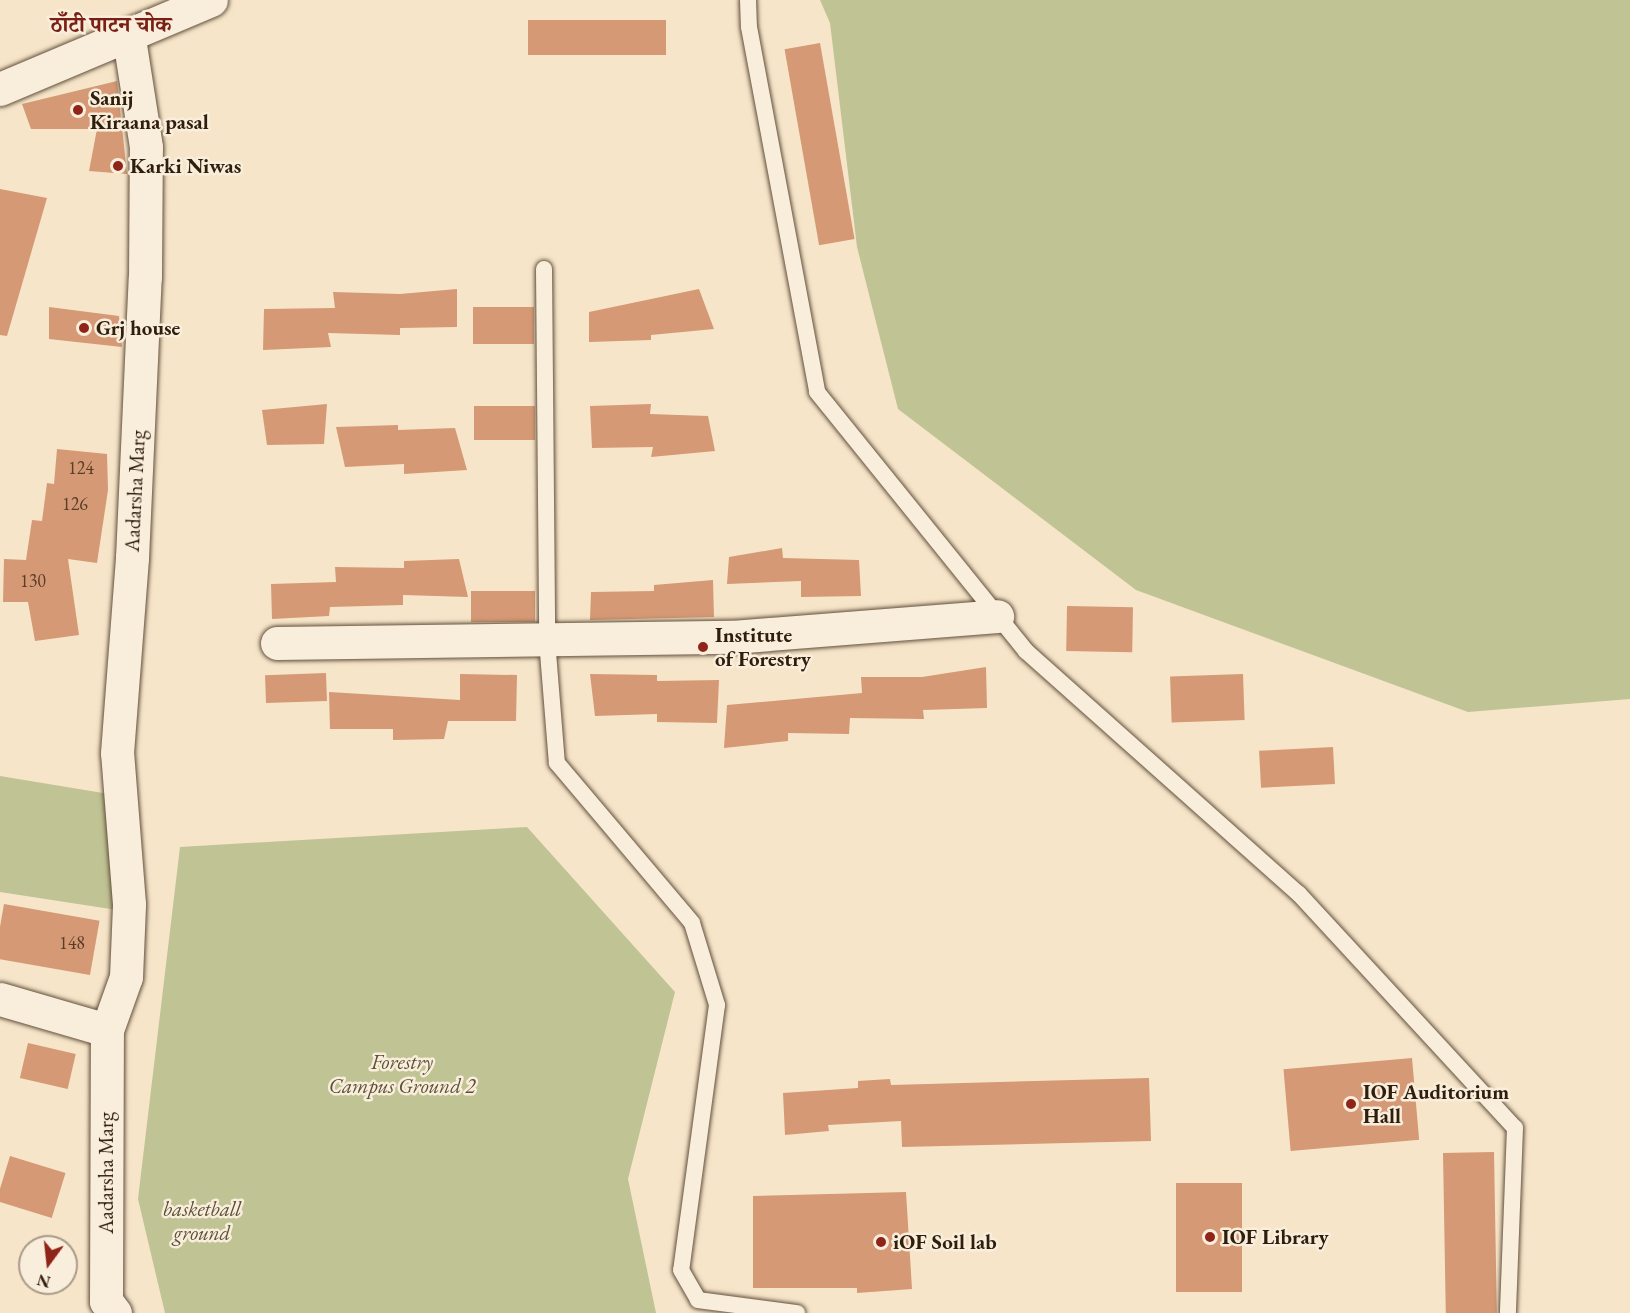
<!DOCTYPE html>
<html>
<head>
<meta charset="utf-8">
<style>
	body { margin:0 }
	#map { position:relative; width:1630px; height:1313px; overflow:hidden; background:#f6e5c9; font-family:"EB Garamond","Noto Serif Devanagari",serif }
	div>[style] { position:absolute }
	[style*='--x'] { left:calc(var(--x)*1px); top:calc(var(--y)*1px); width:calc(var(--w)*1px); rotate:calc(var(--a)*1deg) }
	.green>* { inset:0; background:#c0c394 }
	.building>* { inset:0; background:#d59975; transform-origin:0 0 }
	.roads { filter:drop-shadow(0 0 2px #62503c) drop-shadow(0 0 2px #62503c) }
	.service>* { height:16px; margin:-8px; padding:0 8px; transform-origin:8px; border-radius:8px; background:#f9eedc }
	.minor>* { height:33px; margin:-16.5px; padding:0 16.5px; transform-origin:16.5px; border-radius:16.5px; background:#f9eedc }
	.secondary>* { height:33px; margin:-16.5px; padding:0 16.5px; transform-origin:16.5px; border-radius:16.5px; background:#f9eedc }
	.dots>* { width:16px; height:16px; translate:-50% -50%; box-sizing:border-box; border:3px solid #f9eedc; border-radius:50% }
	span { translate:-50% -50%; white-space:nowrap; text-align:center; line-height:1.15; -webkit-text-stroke:5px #f9eedc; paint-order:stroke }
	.number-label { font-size:18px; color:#593d27 }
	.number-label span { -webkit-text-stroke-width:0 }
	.poi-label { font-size:21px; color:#301e0d; font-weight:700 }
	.left { translate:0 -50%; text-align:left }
	.street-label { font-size:21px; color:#301e0d }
	.park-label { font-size:21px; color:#5b5036; font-style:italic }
	.neighbourhood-label { font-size:22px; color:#7a1f14; font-weight:700 }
	.north { position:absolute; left:18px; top:1235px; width:60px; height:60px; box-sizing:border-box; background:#f9eedc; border:2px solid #a99b89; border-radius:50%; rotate:195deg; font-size:16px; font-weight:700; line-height:24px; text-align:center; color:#301e0d }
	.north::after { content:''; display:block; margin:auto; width:21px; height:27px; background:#8f2418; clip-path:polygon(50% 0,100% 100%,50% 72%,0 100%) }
</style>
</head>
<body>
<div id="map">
	<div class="green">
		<i style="clip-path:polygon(820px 0,1630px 0,1630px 699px,1468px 712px,1136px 590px,898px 409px,857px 247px,830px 23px)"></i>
		<i style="clip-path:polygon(0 776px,109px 794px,117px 910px,0 892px)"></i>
		<i style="clip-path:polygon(527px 827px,675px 992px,628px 1179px,656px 1313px,165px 1313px,138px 1199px,180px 847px)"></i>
	</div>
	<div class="building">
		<i style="left:666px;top:20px;width:35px;height:138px;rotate:90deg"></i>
		<i style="left:820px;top:43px;width:199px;height:36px;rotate:80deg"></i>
		<i style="clip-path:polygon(117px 81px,127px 174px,89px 171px,97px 129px,31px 129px,22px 104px)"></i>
		<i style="clip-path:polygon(0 189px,47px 198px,7px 336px,0 335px)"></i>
		<i style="clip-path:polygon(457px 289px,457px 327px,400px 328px,400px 335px,328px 333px,331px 347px,263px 350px,264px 309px,335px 308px,333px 292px,400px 294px)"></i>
		<i style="clip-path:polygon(699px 289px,714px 329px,651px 335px,651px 340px,589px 342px,589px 312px)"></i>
		<i style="clip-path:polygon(49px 307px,119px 316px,122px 347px,49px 339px)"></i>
		<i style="left:534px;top:307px;width:37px;height:61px;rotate:90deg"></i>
		<i style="clip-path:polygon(327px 404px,324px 444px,267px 445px,262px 410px)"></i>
		<i style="clip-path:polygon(651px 404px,650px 414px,708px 416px,715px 451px,651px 457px,653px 447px,592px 448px,590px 406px)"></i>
		<i style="left:535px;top:406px;width:34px;height:61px;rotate:90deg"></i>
		<i style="clip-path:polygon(398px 425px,398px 430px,455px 428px,467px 470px,404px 474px,404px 464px,345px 467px,336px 427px)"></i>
		<i style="clip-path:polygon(57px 449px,107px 454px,108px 490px,97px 563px,68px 559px,79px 635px,35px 641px,28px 602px,3px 602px,4px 559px,26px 560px,32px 520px,42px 521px,47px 483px,54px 484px)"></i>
		<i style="clip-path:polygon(782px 548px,783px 558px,859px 560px,861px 596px,801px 597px,801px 581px,727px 584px,729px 557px)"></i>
		<i style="clip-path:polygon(459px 559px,468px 597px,403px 595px,403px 605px,330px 607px,329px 616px,272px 619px,271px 584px,336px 582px,335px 567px,404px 568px,404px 561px)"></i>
		<i style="clip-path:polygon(713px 580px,714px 617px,590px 620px,591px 592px,654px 591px,654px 585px)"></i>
		<i style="left:471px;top:591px;width:64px;height:31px"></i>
		<i style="left:1067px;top:606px;width:66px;height:45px;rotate:1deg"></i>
		<i style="clip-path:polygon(986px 667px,987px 708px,923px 710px,924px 719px,850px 718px,849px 734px,788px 733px,788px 741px,724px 748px,727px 705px,862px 693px,861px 677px,922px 677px)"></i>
		<i style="left:326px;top:673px;width:28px;height:61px;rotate:88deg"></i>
		<i style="clip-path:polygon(460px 674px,517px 675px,516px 721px,448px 721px,444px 739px,393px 740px,393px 729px,330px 729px,329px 692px,460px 700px)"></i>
		<i style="clip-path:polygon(590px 674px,657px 675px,657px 681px,719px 680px,717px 723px,657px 722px,657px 714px,595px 716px)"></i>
		<i style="left:1243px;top:674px;width:46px;height:73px;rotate:88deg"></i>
		<i style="left:1333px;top:747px;width:37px;height:74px;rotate:87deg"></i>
		<i style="left:4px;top:904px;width:97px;height:55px;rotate:10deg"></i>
		<i style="left:28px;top:1043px;width:49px;height:36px;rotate:13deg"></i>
		<i style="left:1412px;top:1058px;width:82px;height:129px;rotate:85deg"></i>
		<i style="clip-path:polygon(1149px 1078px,1151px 1141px,902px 1147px,901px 1121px,828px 1125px,829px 1131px,785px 1135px,783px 1093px,858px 1088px,858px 1081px,890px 1079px,891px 1085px)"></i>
		<i style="left:1494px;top:1152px;width:161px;height:51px;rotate:89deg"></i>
		<i style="left:10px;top:1156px;width:58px;height:47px;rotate:17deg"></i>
		<i style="left:1176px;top:1183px;width:66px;height:109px"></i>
		<i style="clip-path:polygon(906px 1192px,912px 1289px,857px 1293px,857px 1288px,753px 1288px,753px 1196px)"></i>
	</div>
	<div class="roads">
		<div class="service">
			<i style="--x:748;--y:0;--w:27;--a:88"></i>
			<i style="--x:749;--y:27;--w:371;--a:79.4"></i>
			<i style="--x:817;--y:392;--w:333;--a:51.1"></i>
			<i style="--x:1026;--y:651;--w:365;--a:41.7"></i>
			<i style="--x:1299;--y:894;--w:318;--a:47.3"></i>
			<i style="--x:1515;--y:1128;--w:185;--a:92.2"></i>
			<i style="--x:544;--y:269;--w:371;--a:89.5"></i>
			<i style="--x:547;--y:640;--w:123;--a:85.4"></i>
			<i style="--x:557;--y:763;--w:209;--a:49.8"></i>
			<i style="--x:692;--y:923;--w:86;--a:73"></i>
			<i style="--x:717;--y:1005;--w:267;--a:97.7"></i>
			<i style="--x:681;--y:1270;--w:34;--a:60"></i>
			<i style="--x:698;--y:1300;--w:100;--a:7.5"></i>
		</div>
		<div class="minor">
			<i style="--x:277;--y:643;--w:455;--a:-0.8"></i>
			<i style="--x:732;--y:637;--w:266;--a:-4.5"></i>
			<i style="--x:0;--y:999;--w:111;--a:16.2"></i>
		</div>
		<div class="secondary">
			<i style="--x:0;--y:89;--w:229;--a:-22.9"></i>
			<i style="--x:115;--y:1313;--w:15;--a:-127"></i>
			<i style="--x:106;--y:1301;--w:271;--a:-89.8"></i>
			<i style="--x:107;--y:1030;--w:56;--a:-70.3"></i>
			<i style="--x:126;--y:977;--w:73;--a:-87.6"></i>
			<i style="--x:129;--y:904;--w:151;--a:-94.5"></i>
			<i style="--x:117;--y:753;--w:196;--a:-85.6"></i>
			<i style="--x:132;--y:558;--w:281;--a:-87.4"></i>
			<i style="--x:145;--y:277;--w:130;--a:-89.6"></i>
			<i style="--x:146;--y:147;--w:110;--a:-98.9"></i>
		</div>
	</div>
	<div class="dots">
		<i style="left:78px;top:110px;background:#8f2418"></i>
		<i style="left:118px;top:166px;background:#8f2418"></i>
		<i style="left:84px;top:328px;background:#8f2418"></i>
		<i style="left:703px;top:647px;background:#8f2418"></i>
		<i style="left:1351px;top:1104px;background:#8f2418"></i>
		<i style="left:1210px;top:1237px;background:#8f2418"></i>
		<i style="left:881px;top:1242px;background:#8f2418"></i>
	</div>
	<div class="number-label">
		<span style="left:81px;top:468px">124</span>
		<span style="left:75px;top:504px">126</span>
		<span style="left:33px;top:581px">130</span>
		<span style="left:72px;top:943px">148</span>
	</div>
	<div class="poi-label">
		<span class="left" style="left:90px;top:110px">Sanij<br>Kiraana pasal</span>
		<span class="left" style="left:130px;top:166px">Karki Niwas</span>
		<span class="left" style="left:96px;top:328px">Grj house</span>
		<span class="left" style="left:715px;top:647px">Institute<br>of Forestry</span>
		<span class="left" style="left:1363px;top:1104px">IOF Auditorium<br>Hall</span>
		<span class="left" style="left:1222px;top:1237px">IOF Library</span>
		<span class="left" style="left:893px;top:1242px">iOF Soil lab</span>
	</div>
	<div class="street-label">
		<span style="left:135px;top:491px;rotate:-87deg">Aadarsha Marg</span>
		<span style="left:106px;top:1173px;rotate:-90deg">Aadarsha Marg</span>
	</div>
	<div class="park-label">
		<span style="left:402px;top:1074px">Forestry<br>Campus Ground 2</span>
		<span style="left:202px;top:1221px">basketball<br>ground</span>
	</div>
	<div class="neighbourhood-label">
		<span style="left:111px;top:25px">ठाँटी पाटन चोक</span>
	</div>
	<div class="north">N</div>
</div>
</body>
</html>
